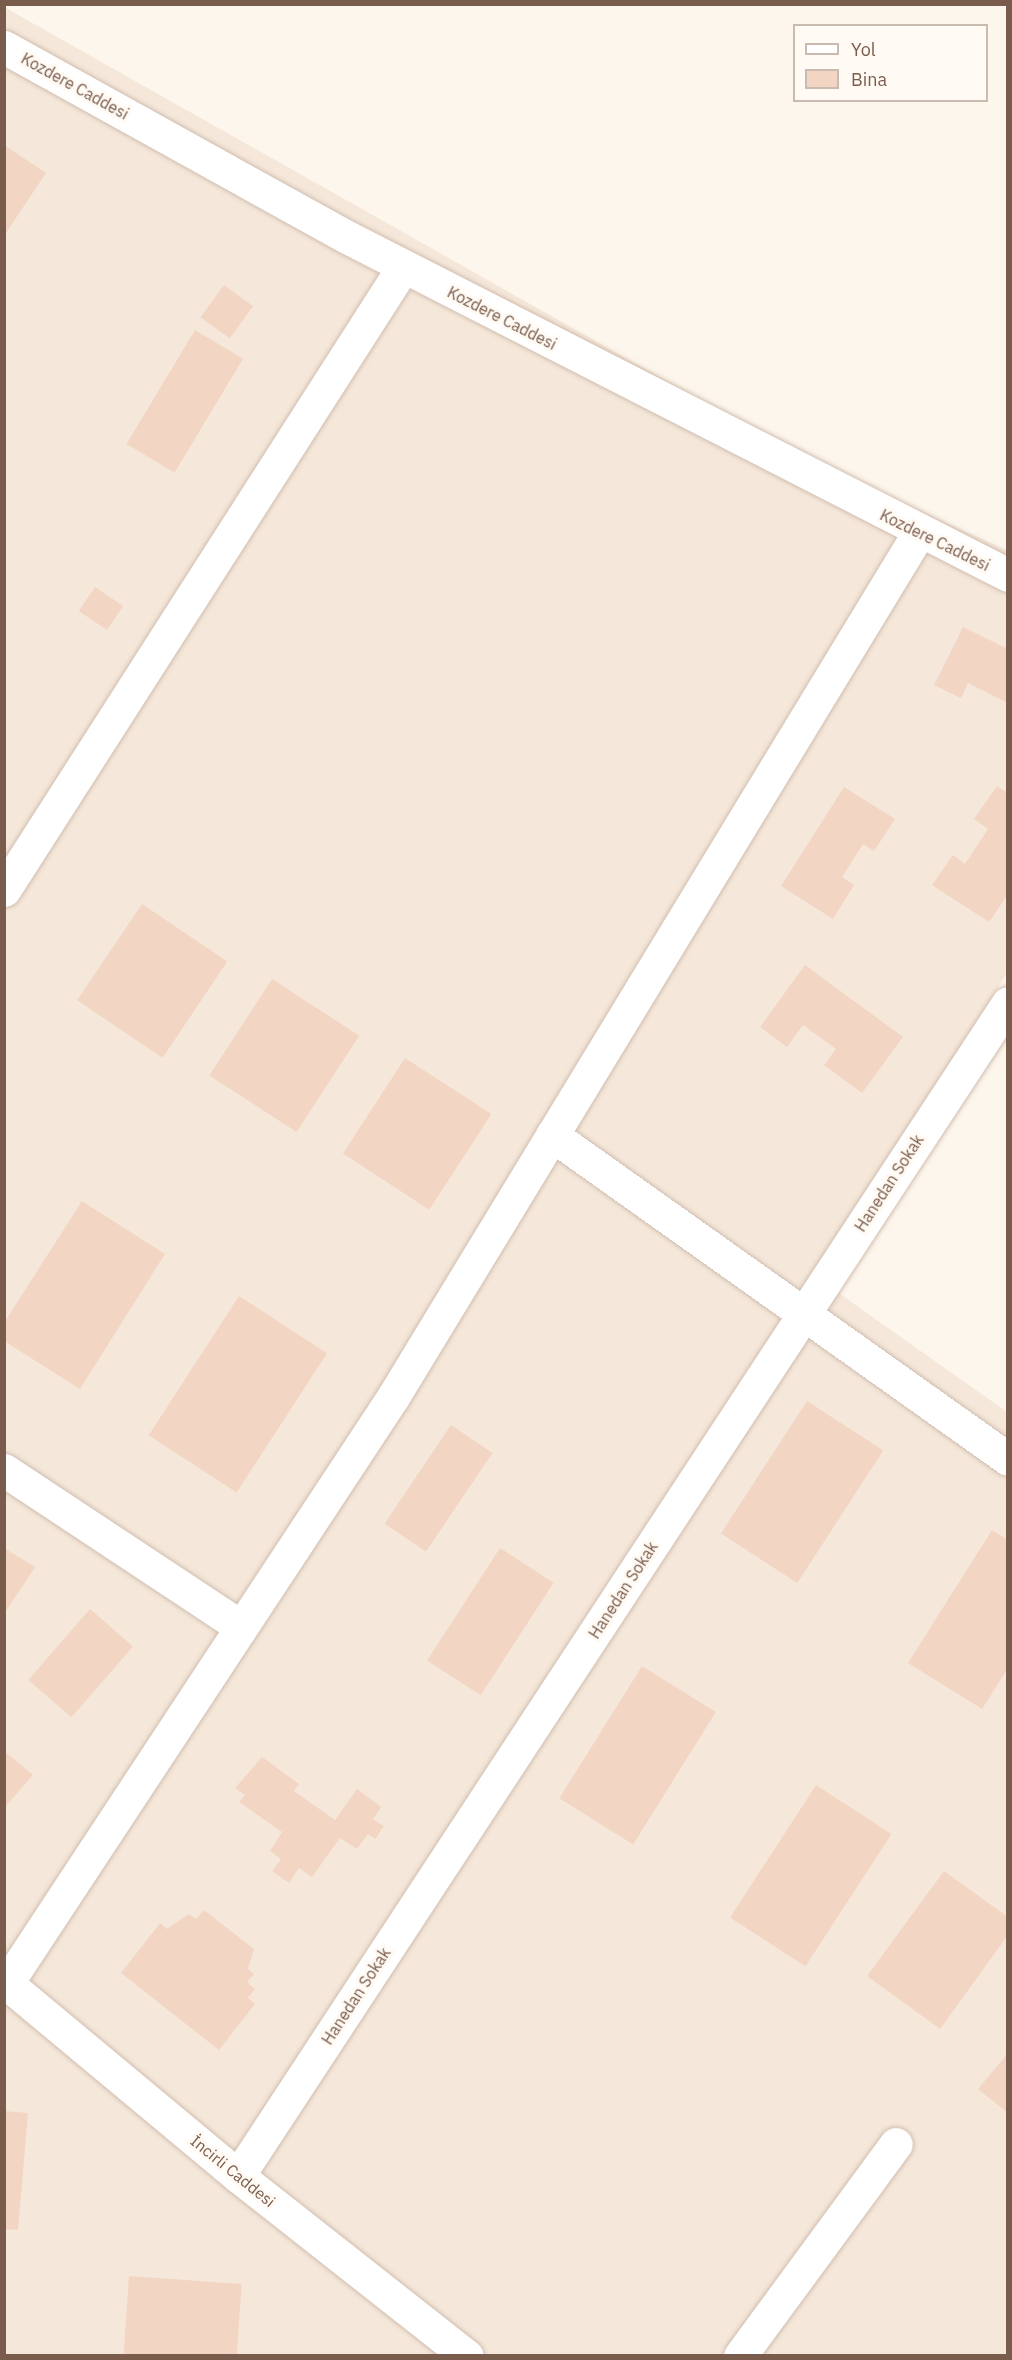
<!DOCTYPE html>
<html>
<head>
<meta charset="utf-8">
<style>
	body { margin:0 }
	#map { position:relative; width:1012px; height:2360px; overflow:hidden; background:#fdf6ec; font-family:"IBM Plex Sans",sans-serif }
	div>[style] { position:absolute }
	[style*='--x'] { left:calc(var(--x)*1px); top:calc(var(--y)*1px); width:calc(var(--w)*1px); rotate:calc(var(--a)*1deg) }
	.residential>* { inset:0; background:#f5e8da }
	.building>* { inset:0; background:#f3d5c3; transform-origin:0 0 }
	.roads { filter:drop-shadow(0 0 2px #d1beb0) drop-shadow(0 0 2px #d1beb0) }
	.street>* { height:33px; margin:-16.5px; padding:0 16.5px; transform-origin:16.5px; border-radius:16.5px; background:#fff }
	.secondary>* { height:33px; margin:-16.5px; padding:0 16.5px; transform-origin:16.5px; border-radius:16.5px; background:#fff }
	span { translate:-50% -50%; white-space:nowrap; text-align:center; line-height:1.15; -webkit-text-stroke:6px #fffaf3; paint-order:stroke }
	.street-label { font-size:16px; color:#7a5c4d }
	.frame { position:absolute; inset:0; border:6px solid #7a5c4d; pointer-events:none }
	.legend { position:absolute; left:793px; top:24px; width:195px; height:78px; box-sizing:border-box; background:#fffaf3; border:2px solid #cabbb1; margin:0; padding:8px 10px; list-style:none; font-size:18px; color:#7a5c4d }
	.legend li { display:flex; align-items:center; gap:12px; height:30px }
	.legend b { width:30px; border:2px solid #cabbb1 }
</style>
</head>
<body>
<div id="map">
	<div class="residential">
		<i style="clip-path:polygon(4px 7px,805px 459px,1007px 550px,1007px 973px,816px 1277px,1007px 1412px,1007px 2355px,5px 2355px)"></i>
	</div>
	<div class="building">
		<i style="clip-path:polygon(4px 145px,46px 173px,4px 236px)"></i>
		<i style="left:224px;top:285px;width:36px;height:40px;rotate:36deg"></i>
		<i style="left:195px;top:330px;width:56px;height:133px;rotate:31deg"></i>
		<i style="left:95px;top:587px;width:34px;height:29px;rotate:34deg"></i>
		<i style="clip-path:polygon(963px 627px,1008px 649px,1008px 703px,968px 683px,961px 698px,934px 685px)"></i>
		<i style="clip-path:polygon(997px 786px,1008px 793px,1008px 894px,989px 922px,932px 885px,953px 855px,965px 864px,988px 829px,974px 819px)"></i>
		<i style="clip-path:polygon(844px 787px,895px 819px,874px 851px,863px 844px,842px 877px,854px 885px,833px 919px,781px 886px)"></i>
		<i style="left:142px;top:904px;width:103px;height:116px;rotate:34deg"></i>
		<i style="clip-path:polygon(805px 965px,903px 1037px,862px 1093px,824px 1065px,836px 1049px,803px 1025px,787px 1047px,760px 1027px)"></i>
		<i style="left:272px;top:979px;width:104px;height:115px;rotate:33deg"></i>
		<i style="left:405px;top:1058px;width:103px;height:114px;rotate:33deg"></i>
		<i style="clip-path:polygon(82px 1201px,165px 1254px,80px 1389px,4px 1341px,4px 1323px)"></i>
		<i style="left:239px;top:1296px;width:105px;height:166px;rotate:33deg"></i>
		<i style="left:807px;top:1401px;width:91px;height:158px;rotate:33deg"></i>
		<i style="left:451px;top:1425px;width:50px;height:119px;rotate:34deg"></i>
		<i style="clip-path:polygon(992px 1530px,1008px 1540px,1008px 1668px,982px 1709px,908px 1663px)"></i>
		<i style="clip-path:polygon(4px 1548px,35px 1567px,4px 1614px)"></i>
		<i style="left:500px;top:1548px;width:64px;height:134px;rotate:33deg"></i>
		<i style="left:90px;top:1609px;width:57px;height:94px;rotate:41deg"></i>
		<i style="left:642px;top:1666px;width:87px;height:156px;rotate:32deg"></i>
		<i style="clip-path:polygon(4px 1751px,33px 1775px,4px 1808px)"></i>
		<i style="clip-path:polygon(262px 1757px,299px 1784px,294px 1791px,335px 1820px,357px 1789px,381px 1807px,373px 1819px,384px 1826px,375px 1839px,368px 1834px,357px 1849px,340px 1838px,312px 1877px,299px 1868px,289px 1883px,272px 1871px,281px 1859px,270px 1851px,282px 1832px,239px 1802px,245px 1795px,235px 1788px)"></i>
		<i style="left:816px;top:1785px;width:90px;height:158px;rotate:33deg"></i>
		<i style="clip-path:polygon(944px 1871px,1008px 1917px,1008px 1935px,940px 2029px,867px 1976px)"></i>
		<i style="clip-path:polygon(204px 1910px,254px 1949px,248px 1969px,254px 1974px,247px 1982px,255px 1989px,248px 1998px,255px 2004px,219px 2050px,121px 1973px,160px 1923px,167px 1929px,189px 1914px,196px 1919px)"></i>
		<i style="clip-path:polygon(1008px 2053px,1008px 2113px,978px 2089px)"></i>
		<i style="clip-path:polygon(4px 2111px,28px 2113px,18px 2230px,4px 2229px)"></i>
		<i style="left:129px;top:2276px;width:113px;height:80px;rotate:4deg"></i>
	</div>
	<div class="roads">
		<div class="street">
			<i style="--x:4;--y:890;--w:740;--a:-57.36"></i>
			<i style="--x:552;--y:1135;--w:559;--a:35.39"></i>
			<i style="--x:4;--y:1470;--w:284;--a:33.5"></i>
			<i style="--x:7;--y:1983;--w:702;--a:-56.63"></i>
			<i style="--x:393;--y:1397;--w:1010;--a:-58.69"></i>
			<i style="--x:238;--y:2176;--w:1403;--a:-56.72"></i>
			<i style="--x:740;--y:2356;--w:263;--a:-53.7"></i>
		</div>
		<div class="secondary">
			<i style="--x:4;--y:47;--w:392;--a:29"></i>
			<i style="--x:347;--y:237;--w:742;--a:27.08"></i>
			<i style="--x:4;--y:1981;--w:305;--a:39.8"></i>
			<i style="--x:238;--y:2176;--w:291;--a:38.2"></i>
		</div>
	</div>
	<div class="street-label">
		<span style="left:75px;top:86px;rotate:29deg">Kozdere Caddesi</span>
		<span style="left:502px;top:318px;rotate:27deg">Kozdere Caddesi</span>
		<span style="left:935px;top:540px;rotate:26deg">Kozdere Caddesi</span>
		<span style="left:889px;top:1183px;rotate:-57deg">Hanedan Sokak</span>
		<span style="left:623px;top:1590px;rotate:-57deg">Hanedan Sokak</span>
		<span style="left:356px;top:1996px;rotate:-57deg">Hanedan Sokak</span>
		<span style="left:233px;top:2171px;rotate:39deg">İncirli Caddesi</span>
	</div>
	<div class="frame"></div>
	<ul class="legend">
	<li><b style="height:8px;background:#fff"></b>Yol</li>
	<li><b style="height:16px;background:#f3d5c3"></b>Bina</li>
	</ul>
</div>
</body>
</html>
